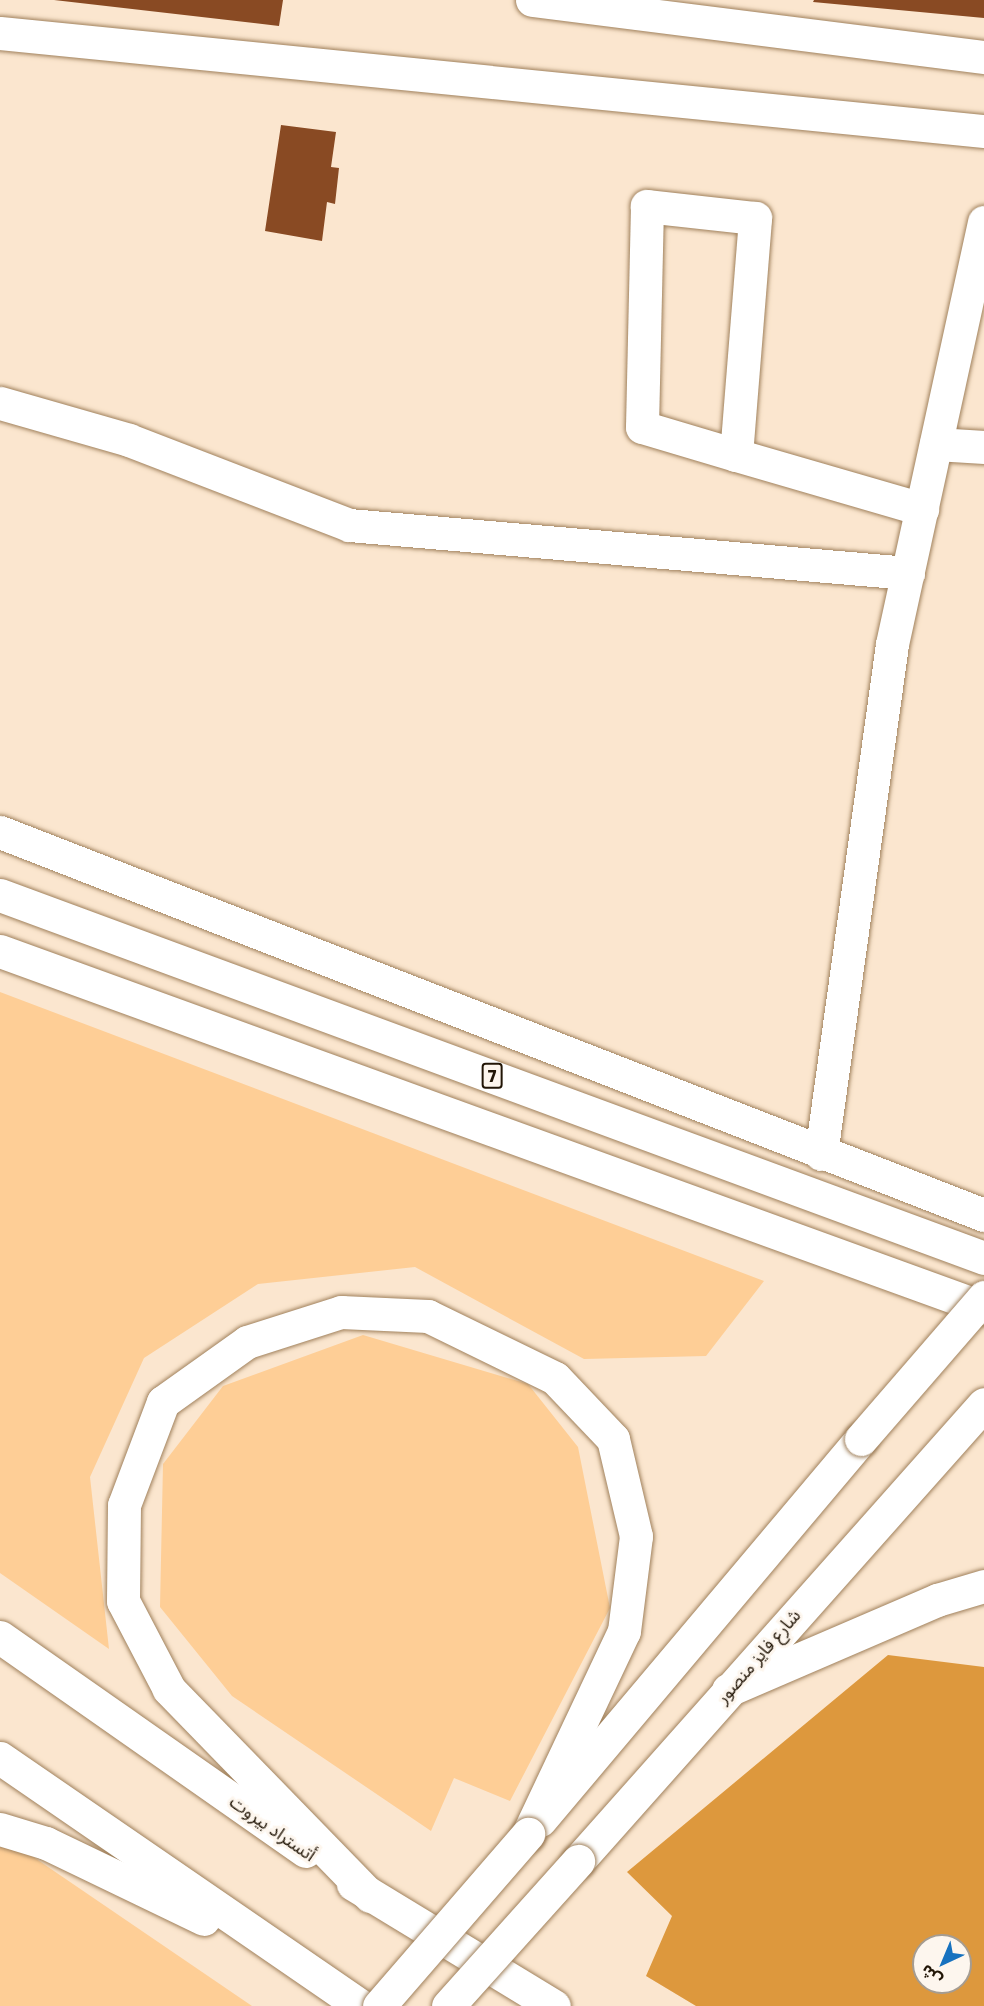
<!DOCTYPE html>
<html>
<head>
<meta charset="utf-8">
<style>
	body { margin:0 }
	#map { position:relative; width:984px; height:2006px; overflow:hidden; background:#fbe6cf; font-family:"Golos Text","Noto Sans Arabic",sans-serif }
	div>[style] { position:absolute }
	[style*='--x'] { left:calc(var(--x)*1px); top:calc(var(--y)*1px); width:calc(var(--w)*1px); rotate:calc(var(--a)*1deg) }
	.green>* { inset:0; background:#fece96 }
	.forest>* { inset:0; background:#dd983d }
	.building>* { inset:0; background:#894a23 }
	.roads { filter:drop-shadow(0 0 2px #a0815c) drop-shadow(0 0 2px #a0815c) }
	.minor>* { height:33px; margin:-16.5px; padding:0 16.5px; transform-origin:16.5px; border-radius:16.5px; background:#fff }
	.major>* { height:33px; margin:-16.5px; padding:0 16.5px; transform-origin:16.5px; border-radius:16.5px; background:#fff }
	.highway>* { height:33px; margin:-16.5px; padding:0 16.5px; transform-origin:16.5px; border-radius:16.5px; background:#fff }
	.bridges { filter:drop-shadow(0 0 2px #a0815c) drop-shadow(0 0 2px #a0815c) }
	.major-bridge>* { height:33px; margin:-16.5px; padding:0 16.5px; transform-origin:16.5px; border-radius:16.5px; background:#fff }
	span { translate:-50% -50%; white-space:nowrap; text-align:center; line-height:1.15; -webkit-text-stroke:6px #fdf6ee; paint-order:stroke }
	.shield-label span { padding:2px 4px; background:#fdf6ee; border:2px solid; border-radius:4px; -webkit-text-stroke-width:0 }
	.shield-label { font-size:16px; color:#211506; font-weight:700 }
	.street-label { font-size:18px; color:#211506 }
	.north { position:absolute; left:912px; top:1934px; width:60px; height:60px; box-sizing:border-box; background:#fdf6ee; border:2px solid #a59c91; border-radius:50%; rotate:224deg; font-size:16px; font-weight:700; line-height:24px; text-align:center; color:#211506 }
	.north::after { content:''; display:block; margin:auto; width:21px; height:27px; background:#1772bf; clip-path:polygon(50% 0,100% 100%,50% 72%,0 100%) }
</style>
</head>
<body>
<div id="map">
	<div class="green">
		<i style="clip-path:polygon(0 992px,764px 1281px,706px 1356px,584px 1359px,415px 1267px,258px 1284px,144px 1358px,90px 1477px,109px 1649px,0 1573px)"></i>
		<i style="clip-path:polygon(363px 1335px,528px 1384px,578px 1447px,610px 1608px,510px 1801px,454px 1778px,431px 1831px,232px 1696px,160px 1607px,163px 1464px,223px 1386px)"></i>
		<i style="clip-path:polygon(0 1847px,29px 1854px,252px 2006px,0 2006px)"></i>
	</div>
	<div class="forest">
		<i style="clip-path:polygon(evenodd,888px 1655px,984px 1667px,984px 2006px,696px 2006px,646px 1976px,672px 1916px,627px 1872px,888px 1655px,924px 1946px,960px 1946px,960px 1982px,924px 1982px,924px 1946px)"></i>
	</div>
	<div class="building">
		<i style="clip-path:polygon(54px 0,283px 0,279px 26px)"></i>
		<i style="clip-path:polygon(814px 0,984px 0,984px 18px,813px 2px)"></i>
		<i style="clip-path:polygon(281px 125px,336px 132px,331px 167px,339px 168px,335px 204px,327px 202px,322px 241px,265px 231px)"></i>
	</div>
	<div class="roads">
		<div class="minor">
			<i style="--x:532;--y:0;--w:456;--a:7.2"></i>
			<i style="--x:0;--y:33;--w:989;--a:5.69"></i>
			<i style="--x:0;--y:403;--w:134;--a:16"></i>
			<i style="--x:129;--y:440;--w:236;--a:21.1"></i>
			<i style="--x:349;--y:525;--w:561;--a:4.91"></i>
			<i style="--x:936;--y:444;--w:48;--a:3.6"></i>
			<i style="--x:736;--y:455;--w:238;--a:-85.4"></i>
			<i style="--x:755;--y:218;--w:109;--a:-173.7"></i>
			<i style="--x:647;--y:206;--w:221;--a:91.3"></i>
			<i style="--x:642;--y:427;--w:98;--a:16.6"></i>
			<i style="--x:736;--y:455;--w:194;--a:16.2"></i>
			<i style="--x:0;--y:832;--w:1056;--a:21.27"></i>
			<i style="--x:821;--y:1154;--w:515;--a:-82.07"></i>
			<i style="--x:892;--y:644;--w:432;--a:-77.7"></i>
		</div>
		<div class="major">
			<i style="--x:540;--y:1820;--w:498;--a:-49.9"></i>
			<i style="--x:578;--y:1861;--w:611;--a:-48.38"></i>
		</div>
		<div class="highway">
			<i style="--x:0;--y:895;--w:1049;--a:20.25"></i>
			<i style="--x:0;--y:951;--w:1047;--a:19.94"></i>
			<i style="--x:0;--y:1637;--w:373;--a:35"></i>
			<i style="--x:728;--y:1690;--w:228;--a:-23.3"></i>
			<i style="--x:937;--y:1600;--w:49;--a:-16.6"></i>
			<i style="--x:0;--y:1758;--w:438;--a:34.5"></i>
			<i style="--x:0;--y:1829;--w:48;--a:16.9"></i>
			<i style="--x:46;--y:1843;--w:175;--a:25.7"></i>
			<i style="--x:353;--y:1884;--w:235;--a:31.3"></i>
			<i style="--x:370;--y:1896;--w:289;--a:-134.2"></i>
			<i style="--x:169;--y:1689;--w:99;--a:-117.6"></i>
			<i style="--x:123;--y:1601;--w:96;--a:-89.4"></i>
			<i style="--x:124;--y:1505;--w:110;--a:-69.3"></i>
			<i style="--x:163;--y:1402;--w:103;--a:-35.5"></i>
			<i style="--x:247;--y:1342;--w:99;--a:-17.7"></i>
			<i style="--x:341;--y:1312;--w:87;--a:2.6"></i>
			<i style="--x:428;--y:1316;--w:141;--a:26"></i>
			<i style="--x:555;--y:1378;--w:84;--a:46.4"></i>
			<i style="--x:613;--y:1439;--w:100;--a:76.7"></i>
			<i style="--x:636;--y:1536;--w:96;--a:97.2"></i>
			<i style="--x:624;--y:1631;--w:225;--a:115.3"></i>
		</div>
	</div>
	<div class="bridges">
		<div class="major-bridge">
			<i style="--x:861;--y:1439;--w:188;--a:-49.1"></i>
			<i style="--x:379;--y:2006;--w:228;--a:-49.1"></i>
			<i style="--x:448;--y:2006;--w:195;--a:-48.1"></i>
		</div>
	</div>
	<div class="shield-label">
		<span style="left:492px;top:1076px">7</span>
	</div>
	<div class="street-label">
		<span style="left:758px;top:1656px;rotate:-49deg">شارع فايز منصور</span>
		<span style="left:273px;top:1828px;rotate:35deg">أتستراد بيروت</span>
	</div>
	<div class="north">ش</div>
</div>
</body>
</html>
